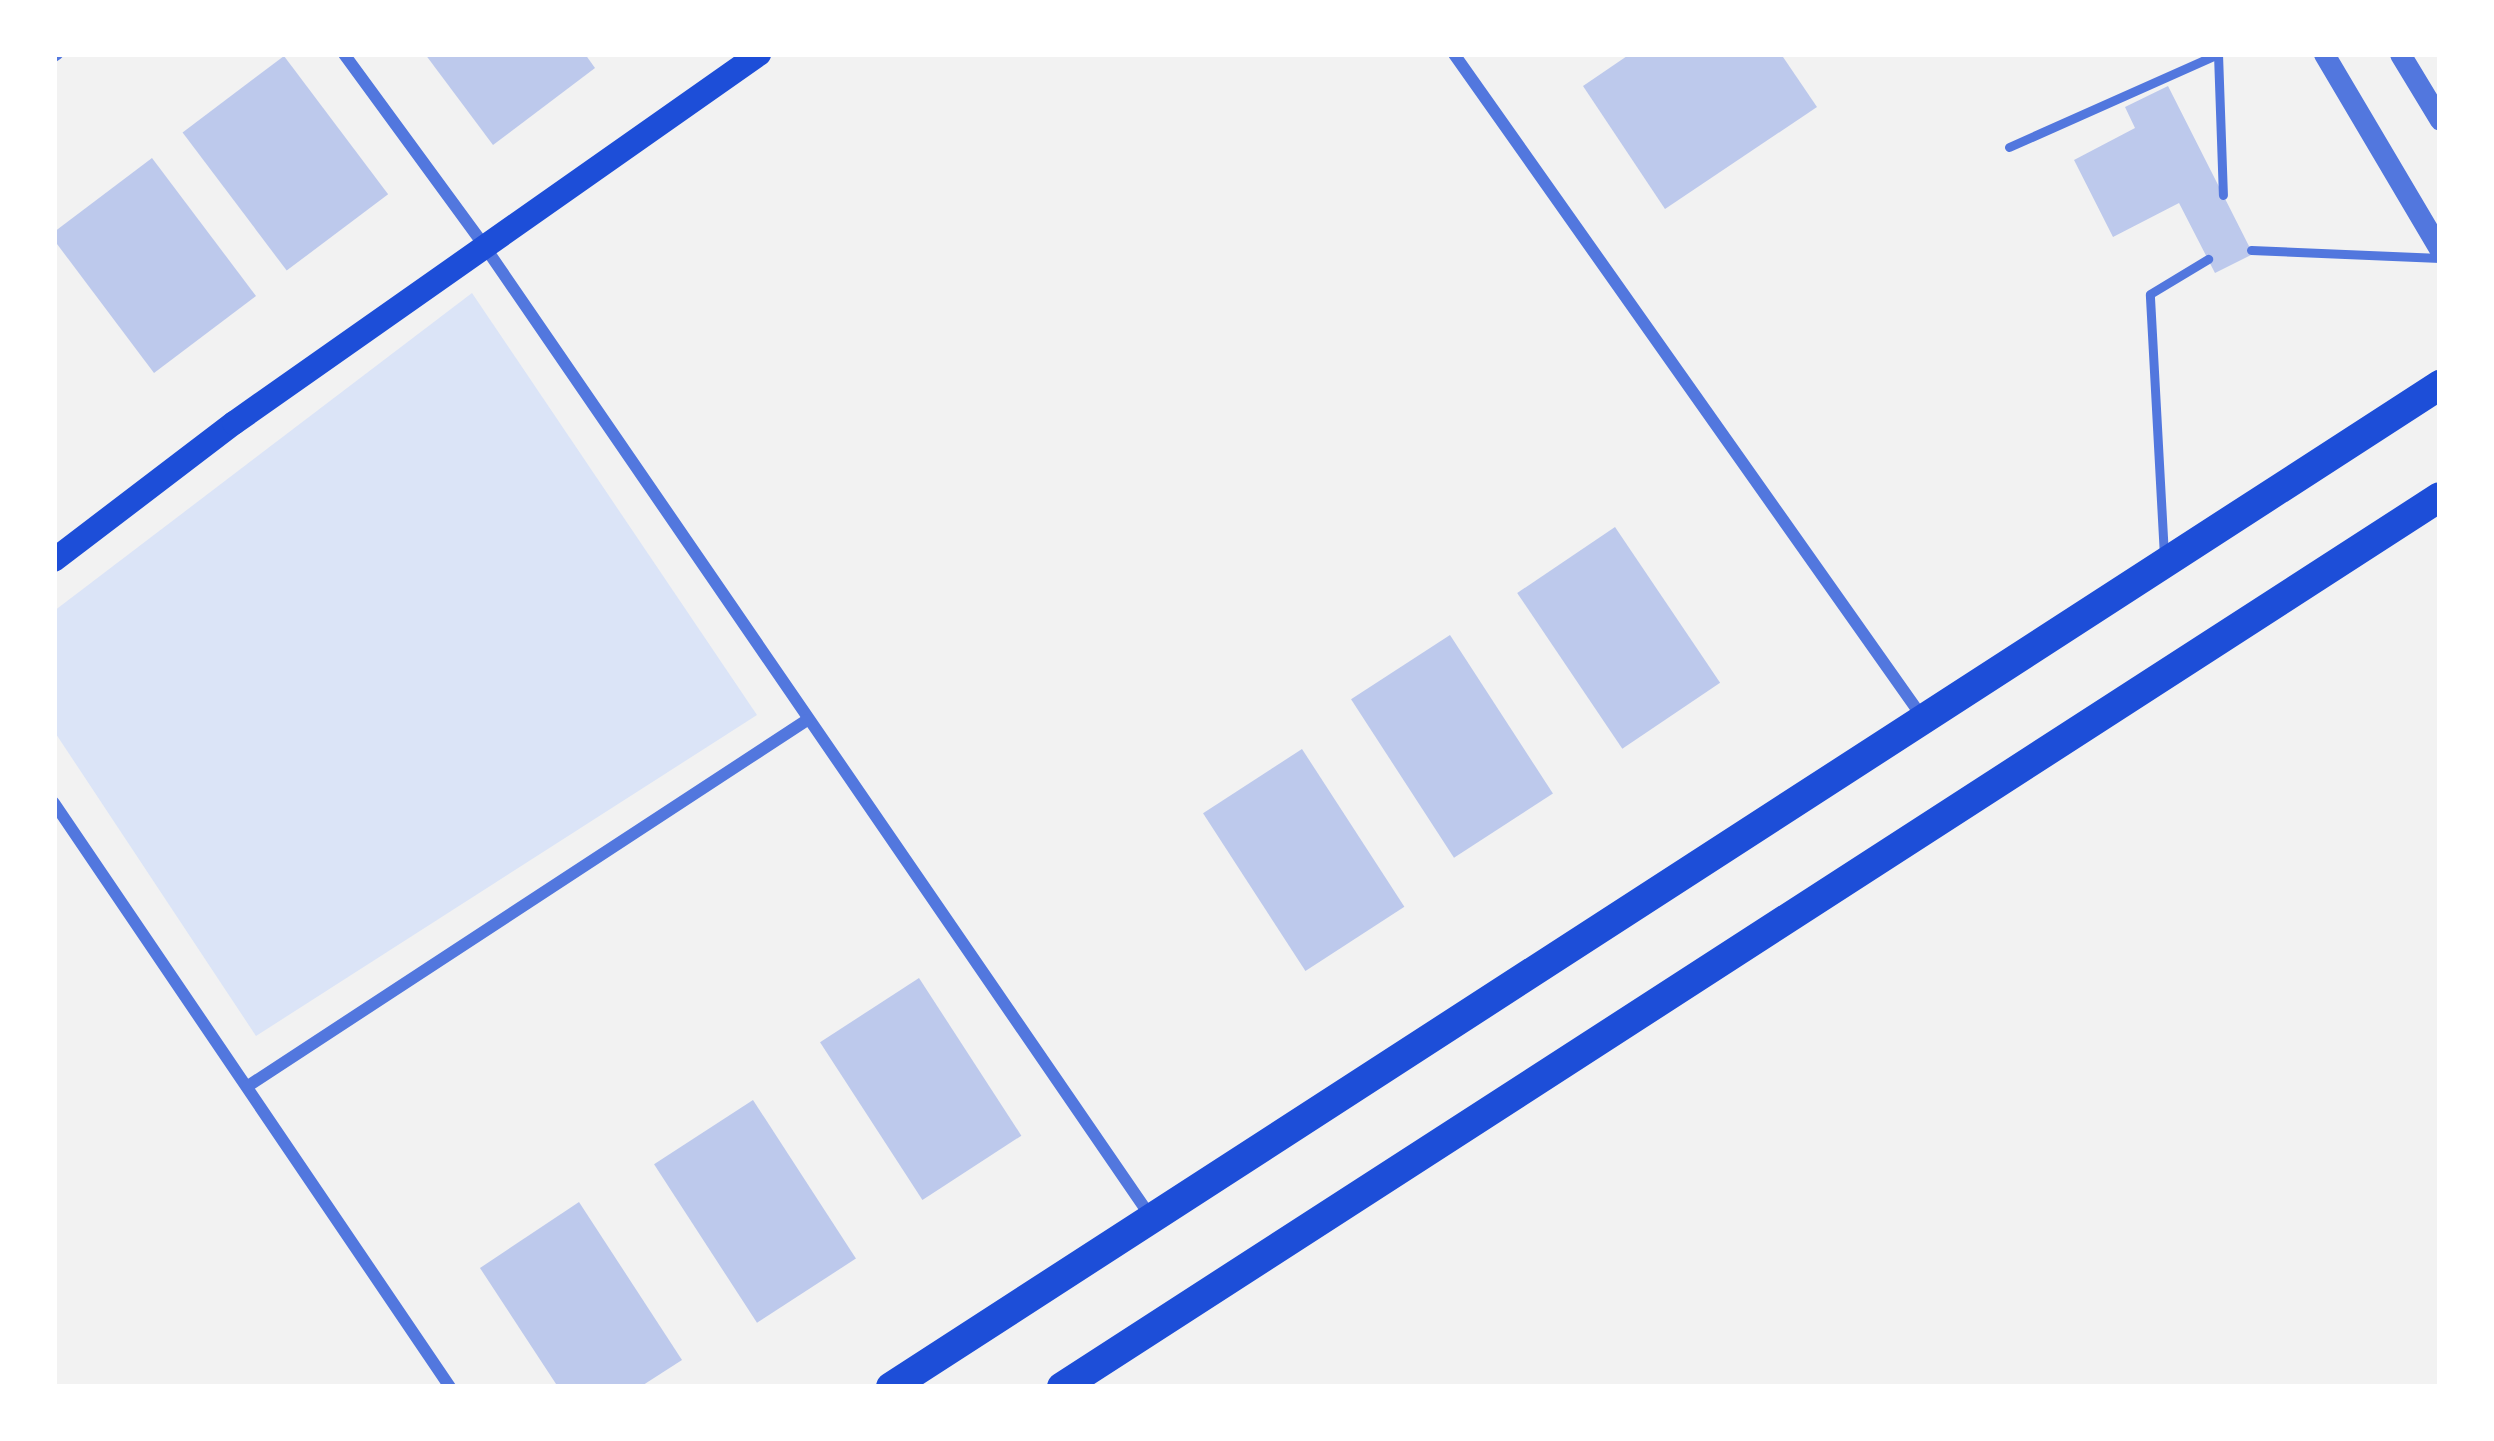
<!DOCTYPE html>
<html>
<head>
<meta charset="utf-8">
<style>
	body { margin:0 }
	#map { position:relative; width:2494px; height:1441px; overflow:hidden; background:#f2f2f2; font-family:Quicksand,sans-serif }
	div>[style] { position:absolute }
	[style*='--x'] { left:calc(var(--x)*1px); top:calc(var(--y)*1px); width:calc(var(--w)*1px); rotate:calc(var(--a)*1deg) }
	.green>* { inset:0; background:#dbe4f7 }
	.building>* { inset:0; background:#bdc9ec; transform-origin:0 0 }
	.service>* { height:9px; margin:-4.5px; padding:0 4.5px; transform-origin:4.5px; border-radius:4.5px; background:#5277de }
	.minor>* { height:12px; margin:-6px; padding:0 6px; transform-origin:6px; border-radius:6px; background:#5277de }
	.tertiary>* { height:21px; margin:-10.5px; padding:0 10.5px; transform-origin:10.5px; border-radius:10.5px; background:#5277de }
	.secondary>* { height:24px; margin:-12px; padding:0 12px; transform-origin:12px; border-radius:12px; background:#1d4ed8 }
	.trunk>* { height:30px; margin:-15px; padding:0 15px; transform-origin:15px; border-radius:15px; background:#1d4ed8 }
	span { translate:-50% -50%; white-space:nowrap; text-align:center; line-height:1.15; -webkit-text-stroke:10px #fff; paint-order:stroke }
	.frame { position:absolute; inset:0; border:57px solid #fff; pointer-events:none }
</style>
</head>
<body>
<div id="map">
	<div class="green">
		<i style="clip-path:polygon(472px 293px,757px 715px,256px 1036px,54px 731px,54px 611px)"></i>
	</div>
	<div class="building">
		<i style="clip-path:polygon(425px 54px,585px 54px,595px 68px,493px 145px)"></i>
		<i style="clip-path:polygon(1630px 54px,1781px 54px,1817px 107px,1665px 209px,1583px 86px)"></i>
		<i style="left:284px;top:56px;width:173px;height:127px;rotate:53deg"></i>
		<i style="clip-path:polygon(2168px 86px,2253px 254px,2215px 273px,2179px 203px,2113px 237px,2074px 160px,2135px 128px,2125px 107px)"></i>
		<i style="clip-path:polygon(152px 158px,256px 296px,154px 373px,54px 240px,54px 232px)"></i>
		<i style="left:1615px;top:527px;width:188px;height:118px;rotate:56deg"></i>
		<i style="left:1450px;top:635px;width:189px;height:118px;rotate:57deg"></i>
		<i style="left:1302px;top:749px;width:188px;height:118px;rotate:57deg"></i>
		<i style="left:919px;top:978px;width:188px;height:118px;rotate:57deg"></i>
		<i style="left:753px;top:1100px;width:189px;height:118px;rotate:57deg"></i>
		<i style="clip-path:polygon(579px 1202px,682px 1360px,640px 1387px,558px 1387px,480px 1268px)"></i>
	</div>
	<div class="service">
		<i style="--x:2009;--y:147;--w:229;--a:-24"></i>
		<i style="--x:2218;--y:54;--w:141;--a:88"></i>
		<i style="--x:2251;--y:250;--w:189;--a:2.4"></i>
		<i style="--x:2164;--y:556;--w:262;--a:-93.1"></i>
		<i style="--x:2150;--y:294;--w:68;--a:-31.1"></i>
	</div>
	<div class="minor">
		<i style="--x:344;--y:54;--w:239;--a:53.8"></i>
		<i style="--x:485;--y:247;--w:1177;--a:55.53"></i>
		<i style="--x:1454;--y:54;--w:813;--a:54.77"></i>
		<i style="--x:54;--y:56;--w:4;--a:-34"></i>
		<i style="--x:54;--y:803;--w:706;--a:55.86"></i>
		<i style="--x:248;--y:1086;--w:668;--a:-33.21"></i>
	</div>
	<div class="tertiary">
		<i style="--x:2324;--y:54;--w:228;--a:59.4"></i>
		<i style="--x:2400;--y:54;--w:77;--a:58.8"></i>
	</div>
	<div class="secondary">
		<i style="--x:54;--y:560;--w:226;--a:-37.3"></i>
		<i style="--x:234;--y:423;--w:642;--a:-35.1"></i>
	</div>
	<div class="trunk">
		<i style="--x:891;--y:1387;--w:1845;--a:-32.9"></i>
		<i style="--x:1062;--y:1387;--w:1640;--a:-32.86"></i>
	</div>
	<div class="frame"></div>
</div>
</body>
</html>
